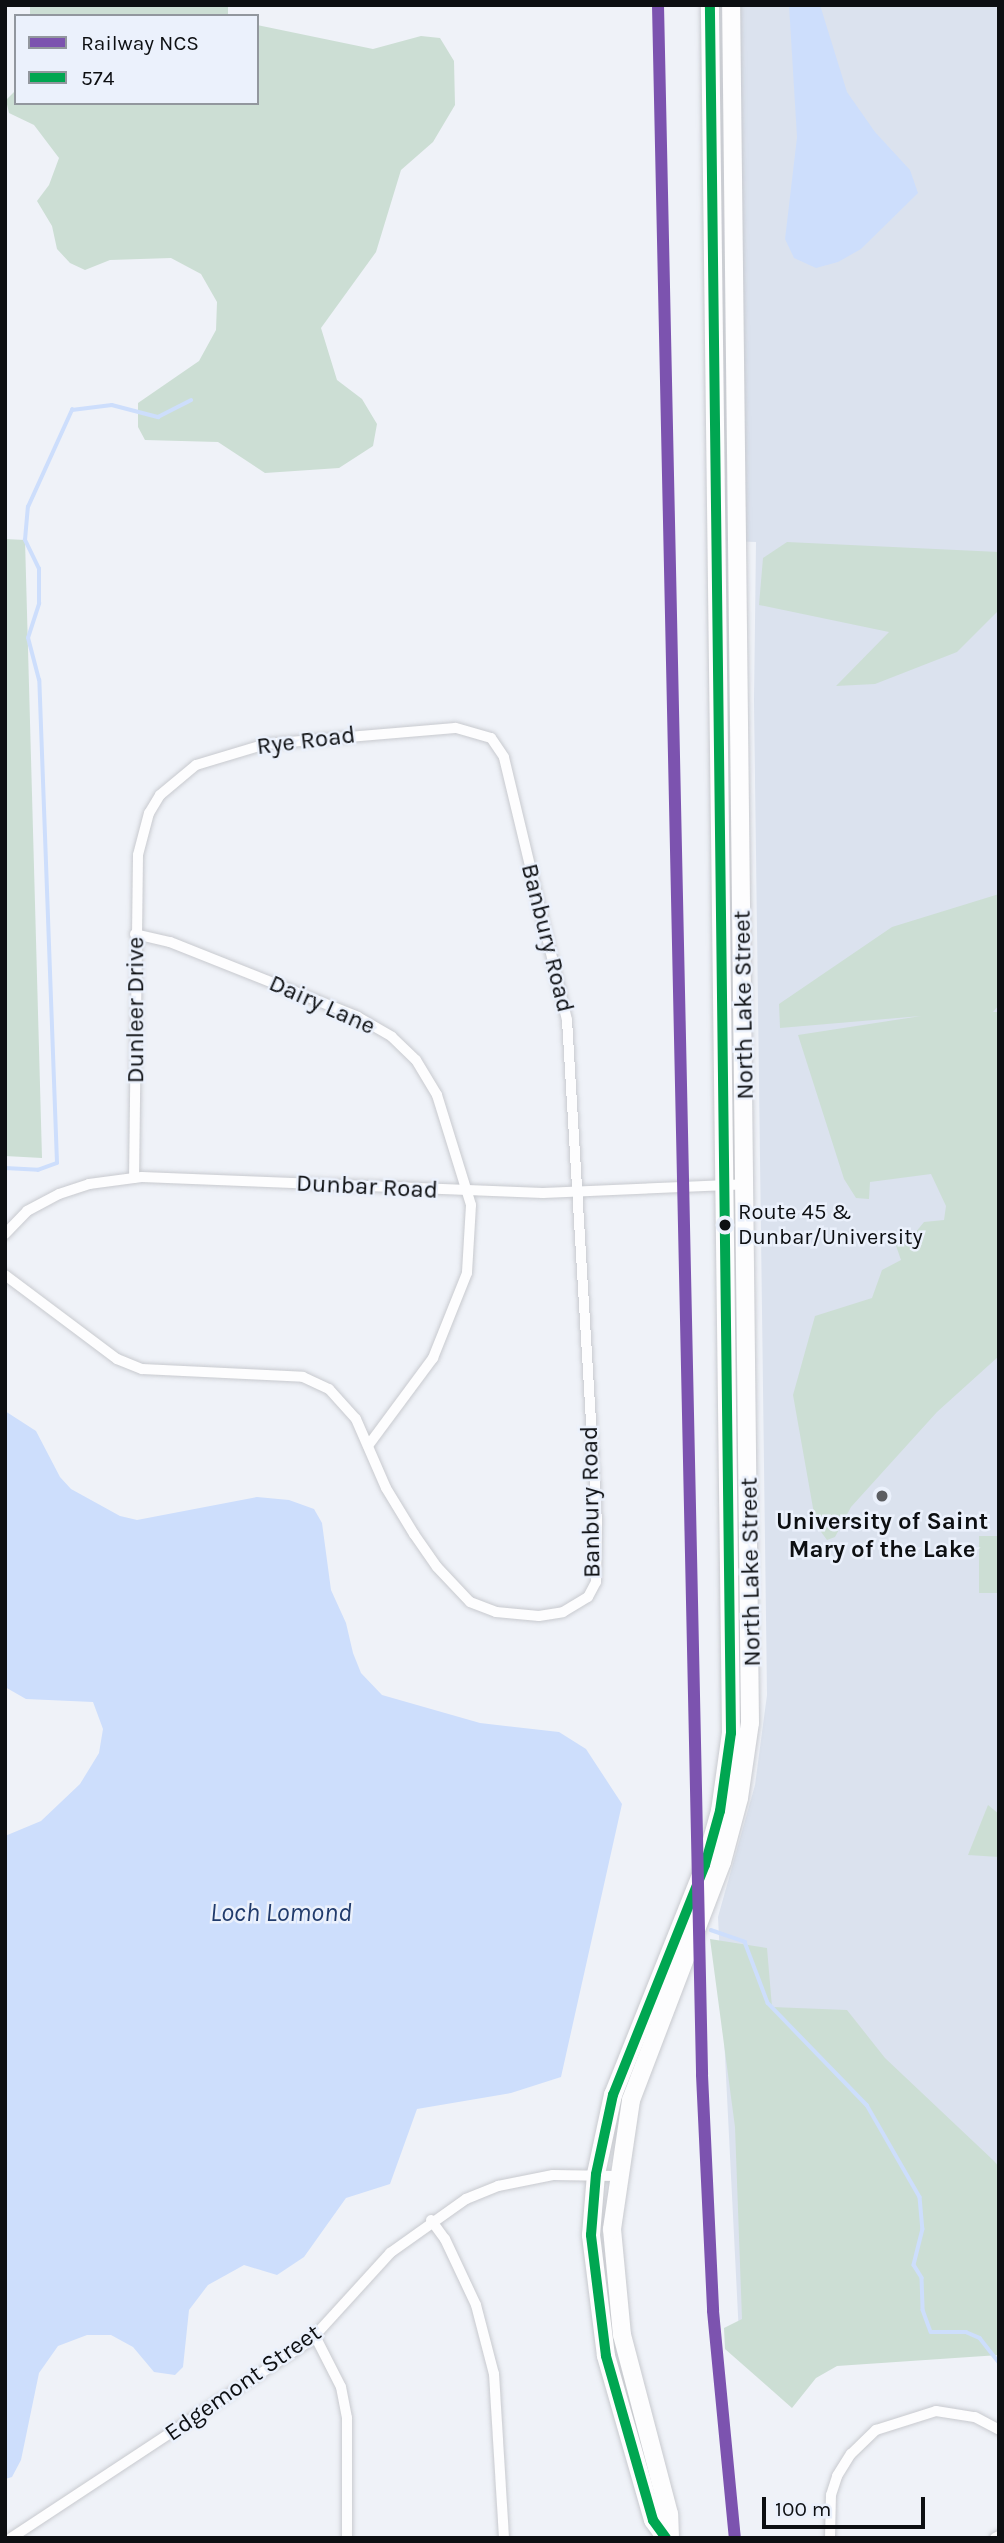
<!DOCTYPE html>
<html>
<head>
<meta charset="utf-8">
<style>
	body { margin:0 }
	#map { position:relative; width:1004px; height:2543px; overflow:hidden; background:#eff2f8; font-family:Karla,sans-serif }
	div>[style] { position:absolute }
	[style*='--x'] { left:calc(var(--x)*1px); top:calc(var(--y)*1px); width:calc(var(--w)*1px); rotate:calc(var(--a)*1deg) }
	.built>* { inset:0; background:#dbe2ee }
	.green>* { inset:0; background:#ccded4; transform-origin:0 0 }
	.water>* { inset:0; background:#cddefc }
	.stream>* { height:3.5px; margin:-1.75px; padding:0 1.75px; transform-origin:1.75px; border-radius:1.75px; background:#cddefc }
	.roads { filter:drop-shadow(0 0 2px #c8cacf) drop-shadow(0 0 2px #c8cacf) }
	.street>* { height:10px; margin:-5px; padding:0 5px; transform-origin:5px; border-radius:5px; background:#fdfdfe }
	.primary>* { height:18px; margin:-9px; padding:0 9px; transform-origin:9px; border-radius:9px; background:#fdfdfe }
	.bus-1>* { height:10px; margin:-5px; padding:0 5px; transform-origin:5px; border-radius:5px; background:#00a651 }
	.rail-1>* { height:12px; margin:-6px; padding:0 6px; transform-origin:6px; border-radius:6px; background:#7c53af }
	.dots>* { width:19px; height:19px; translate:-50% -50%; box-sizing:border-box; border:4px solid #ebf1fc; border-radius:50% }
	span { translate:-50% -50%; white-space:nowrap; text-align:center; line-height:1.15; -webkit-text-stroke:5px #ebf1fc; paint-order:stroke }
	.bus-label { font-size:22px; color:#0d0f12 }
	.left { translate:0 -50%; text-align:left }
	.street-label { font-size:24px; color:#0d0f12 }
	.poi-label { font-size:24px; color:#0d0f12; font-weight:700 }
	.water-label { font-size:26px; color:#213b6c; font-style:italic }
	.frame { position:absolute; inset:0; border:7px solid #0d0f12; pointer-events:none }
	.legend { position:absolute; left:14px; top:14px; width:245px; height:91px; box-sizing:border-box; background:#ebf1fc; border:2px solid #92979e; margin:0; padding:9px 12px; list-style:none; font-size:21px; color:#0d0f12 }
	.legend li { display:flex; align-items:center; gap:14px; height:35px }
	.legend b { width:35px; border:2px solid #92979e }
	.scale { position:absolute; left:762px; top:2497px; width:163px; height:32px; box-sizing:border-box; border:4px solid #0d0f12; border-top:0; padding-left:9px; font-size:21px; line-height:24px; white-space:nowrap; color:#0d0f12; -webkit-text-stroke:5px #ebf1fc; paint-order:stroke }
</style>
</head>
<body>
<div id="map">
	<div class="built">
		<i style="clip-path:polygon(716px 5px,999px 5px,999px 2355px,740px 2355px,718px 1917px,755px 1785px,767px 1695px,754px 700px,756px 542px,723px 541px)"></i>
	</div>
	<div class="green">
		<i style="left:30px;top:5px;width:198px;height:11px"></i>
		<i style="clip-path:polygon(257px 25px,373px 49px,421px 36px,440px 38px,454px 61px,455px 105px,433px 142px,401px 170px,376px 252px,321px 328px,337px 380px,362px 399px,377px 424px,373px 446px,339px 468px,265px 473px,218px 442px,145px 440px,138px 427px,138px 403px,199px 361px,216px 330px,217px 302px,201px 274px,171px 258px,110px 260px,85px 270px,70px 263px,57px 249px,52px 226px,37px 201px,49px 185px,59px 158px,34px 125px,9px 113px,6px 100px,16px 90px,16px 103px,257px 103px)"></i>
		<i style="clip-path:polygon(5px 539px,25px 540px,42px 1158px,5px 1156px)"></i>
		<i style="clip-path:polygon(787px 542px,999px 552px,999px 610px,957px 652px,875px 684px,836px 686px,889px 632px,759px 605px,763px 558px)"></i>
		<i style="clip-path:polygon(999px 894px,999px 1005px,993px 1012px,999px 1012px,999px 1356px,937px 1412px,851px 1507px,835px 1537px,827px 1540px,816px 1525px,793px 1395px,815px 1316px,872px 1298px,882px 1270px,901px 1260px,893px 1237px,915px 1233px,924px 1222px,944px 1220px,946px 1206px,931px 1174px,870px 1182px,869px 1199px,856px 1198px,844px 1179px,798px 1035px,921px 1016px,780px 1028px,779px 1004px,892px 927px)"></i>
		<i style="left:979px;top:1536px;width:20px;height:57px"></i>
		<i style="clip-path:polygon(988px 1805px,999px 1814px,999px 1857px,968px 1855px)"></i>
		<i style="clip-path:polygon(710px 1939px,767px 1948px,772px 2007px,847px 2010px,885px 2058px,994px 2161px,999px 2167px,999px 2355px,837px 2366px,816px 2378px,792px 2408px,725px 2349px,724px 2328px,742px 2319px,735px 2127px)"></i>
	</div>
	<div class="water">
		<i style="clip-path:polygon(789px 5px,820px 5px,847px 92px,875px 132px,910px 170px,918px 193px,861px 249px,838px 262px,816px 268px,794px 258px,785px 239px,797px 137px)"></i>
		<i style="clip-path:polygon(5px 1411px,36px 1431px,60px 1477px,71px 1489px,120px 1516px,137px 1520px,257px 1497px,289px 1500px,314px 1509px,322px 1523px,331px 1590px,346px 1623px,353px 1653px,361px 1673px,382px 1695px,480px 1723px,559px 1732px,586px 1749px,622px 1804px,561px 2077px,511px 2093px,417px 2109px,390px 2184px,346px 2198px,304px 2257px,277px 2275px,244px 2265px,208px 2285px,189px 2310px,183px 2367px,175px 2375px,154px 2372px,133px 2347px,111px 2335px,87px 2335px,58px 2346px,39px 2373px,21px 2460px,12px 2477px,5px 2479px,5px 1836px,41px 1821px,80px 1784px,99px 1753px,103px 1729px,93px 1702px,26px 1699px,5px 1687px)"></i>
	</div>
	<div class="stream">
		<i style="--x:5;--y:1168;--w:33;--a:3"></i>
		<i style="--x:38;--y:1170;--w:20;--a:-20"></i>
		<i style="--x:57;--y:1163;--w:483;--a:-92.1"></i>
		<i style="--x:39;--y:680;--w:43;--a:-104.7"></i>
		<i style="--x:28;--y:638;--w:36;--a:-72"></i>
		<i style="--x:39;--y:604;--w:35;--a:-90"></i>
		<i style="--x:39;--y:569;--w:32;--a:-116"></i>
		<i style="--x:25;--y:540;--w:33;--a:-85"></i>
		<i style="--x:28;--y:507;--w:107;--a:-65.6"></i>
		<i style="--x:72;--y:410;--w:40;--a:-7.1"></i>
		<i style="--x:112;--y:405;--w:48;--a:14.6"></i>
		<i style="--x:158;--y:417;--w:37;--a:-27"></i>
		<i style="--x:711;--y:1930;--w:36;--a:19"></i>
		<i style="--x:745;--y:1942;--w:65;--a:69.3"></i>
		<i style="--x:768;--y:2003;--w:142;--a:45.9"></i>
		<i style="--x:867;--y:2105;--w:106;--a:60.1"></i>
		<i style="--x:920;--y:2197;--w:32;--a:85"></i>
		<i style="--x:923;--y:2229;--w:37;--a:104"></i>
		<i style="--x:914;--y:2265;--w:15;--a:58"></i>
		<i style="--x:922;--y:2278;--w:32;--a:88"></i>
		<i style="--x:923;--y:2310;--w:23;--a:70"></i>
		<i style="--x:931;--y:2332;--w:35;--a:0"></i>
		<i style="--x:966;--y:2332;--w:15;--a:23"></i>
		<i style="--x:980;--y:2338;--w:31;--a:52"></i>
	</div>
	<div class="roads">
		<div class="street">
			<i style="--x:135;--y:934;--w:36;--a:13"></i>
			<i style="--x:170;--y:942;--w:202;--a:21.7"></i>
			<i style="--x:358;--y:1017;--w:39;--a:30"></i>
			<i style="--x:392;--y:1037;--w:33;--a:44"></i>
			<i style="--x:416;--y:1060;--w:41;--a:59"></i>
			<i style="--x:437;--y:1095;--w:115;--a:72.8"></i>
			<i style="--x:471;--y:1205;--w:68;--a:93.4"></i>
			<i style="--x:467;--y:1273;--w:92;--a:111.8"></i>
			<i style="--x:433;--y:1358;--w:109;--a:126.5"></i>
			<i style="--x:5;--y:1234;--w:32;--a:-46"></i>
			<i style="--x:27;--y:1211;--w:36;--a:-28"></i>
			<i style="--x:59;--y:1194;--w:32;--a:-18"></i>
			<i style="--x:89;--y:1184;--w:53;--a:-7.5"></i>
			<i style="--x:142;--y:1177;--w:401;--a:2.3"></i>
			<i style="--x:543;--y:1193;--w:203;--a:-2.5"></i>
			<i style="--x:5;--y:1275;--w:140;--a:36.9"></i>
			<i style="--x:117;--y:1359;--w:27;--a:22"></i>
			<i style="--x:142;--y:1369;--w:161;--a:2.8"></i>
			<i style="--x:303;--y:1377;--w:29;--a:25"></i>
			<i style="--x:329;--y:1389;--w:40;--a:48"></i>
			<i style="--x:356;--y:1419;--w:75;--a:66.5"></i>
			<i style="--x:386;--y:1488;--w:54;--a:58.7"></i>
			<i style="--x:414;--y:1534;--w:40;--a:55.1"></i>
			<i style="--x:437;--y:1567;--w:48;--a:46.7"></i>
			<i style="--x:470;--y:1602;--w:28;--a:21"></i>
			<i style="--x:496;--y:1612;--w:43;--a:5.3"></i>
			<i style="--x:539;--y:1616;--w:24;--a:-9"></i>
			<i style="--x:563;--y:1612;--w:29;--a:-31"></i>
			<i style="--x:588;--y:1597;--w:17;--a:-62"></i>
			<i style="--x:596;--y:1582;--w:60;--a:-89"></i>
			<i style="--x:597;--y:1522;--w:503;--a:-93.42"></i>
			<i style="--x:567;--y:1020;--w:270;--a:-103.5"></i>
			<i style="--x:504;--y:757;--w:23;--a:-124"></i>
			<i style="--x:491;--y:738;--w:37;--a:-164"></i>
			<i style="--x:455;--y:728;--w:190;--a:175.2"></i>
			<i style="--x:266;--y:744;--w:73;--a:163.3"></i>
			<i style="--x:196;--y:765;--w:47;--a:140.2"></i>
			<i style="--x:160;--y:795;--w:21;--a:121"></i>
			<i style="--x:149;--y:813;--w:43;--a:104.7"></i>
			<i style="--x:138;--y:855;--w:323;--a:90.7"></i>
			<i style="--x:431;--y:2220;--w:24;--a:54"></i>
			<i style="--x:445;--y:2239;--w:73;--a:64.8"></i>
			<i style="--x:476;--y:2305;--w:71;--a:75.4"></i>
			<i style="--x:494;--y:2374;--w:164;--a:86.5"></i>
			<i style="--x:315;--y:2336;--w:57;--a:63"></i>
			<i style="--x:341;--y:2387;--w:32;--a:79"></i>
			<i style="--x:347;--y:2418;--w:120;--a:90"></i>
			<i style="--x:11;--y:2538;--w:358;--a:-33.4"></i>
			<i style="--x:310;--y:2341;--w:119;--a:-47.7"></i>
			<i style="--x:390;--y:2253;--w:93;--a:-35.4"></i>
			<i style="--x:466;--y:2199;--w:35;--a:-22"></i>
			<i style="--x:498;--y:2186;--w:56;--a:-11.3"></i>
			<i style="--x:553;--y:2175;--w:64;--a:0.9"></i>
			<i style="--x:830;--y:2538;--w:43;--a:-88.7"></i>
			<i style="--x:831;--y:2495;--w:20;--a:-72"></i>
			<i style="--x:837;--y:2476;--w:26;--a:-58"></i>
			<i style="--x:851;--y:2454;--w:35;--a:-44"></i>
			<i style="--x:876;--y:2430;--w:63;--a:-17.6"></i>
			<i style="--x:936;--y:2411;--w:39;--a:9"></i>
			<i style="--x:975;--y:2417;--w:27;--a:28"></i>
			<i style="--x:995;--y:2538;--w:4;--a:-27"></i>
		</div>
		<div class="primary">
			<i style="--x:666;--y:2538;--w:22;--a:-126"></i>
			<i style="--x:653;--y:2520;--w:171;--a:-106"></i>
			<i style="--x:606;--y:2356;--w:122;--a:-97.1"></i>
			<i style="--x:591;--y:2235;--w:61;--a:-85.3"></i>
			<i style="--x:596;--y:2174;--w:81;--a:-77.9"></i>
			<i style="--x:613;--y:2095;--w:248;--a:-68.2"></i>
			<i style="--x:705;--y:1865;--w:56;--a:-74.5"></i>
			<i style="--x:720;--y:1811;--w:79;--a:-82"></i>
			<i style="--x:731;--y:1733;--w:1728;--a:-90.7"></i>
			<i style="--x:670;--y:2538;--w:24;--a:-92"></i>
			<i style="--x:669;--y:2514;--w:185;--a:-104.7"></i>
			<i style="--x:622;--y:2335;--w:106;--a:-95.4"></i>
			<i style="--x:612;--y:2229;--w:130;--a:-81.6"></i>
			<i style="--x:631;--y:2100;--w:255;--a:-69.1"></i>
			<i style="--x:722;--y:1862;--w:66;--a:-75.1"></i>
			<i style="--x:739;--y:1798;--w:76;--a:-81.7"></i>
			<i style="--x:750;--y:1723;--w:1718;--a:-90.63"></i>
		</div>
	</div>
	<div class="bus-1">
		<i style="--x:666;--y:2538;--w:22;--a:-126"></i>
		<i style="--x:653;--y:2520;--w:171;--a:-106"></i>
		<i style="--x:606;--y:2356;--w:122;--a:-97.1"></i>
		<i style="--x:591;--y:2235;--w:61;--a:-85.3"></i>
		<i style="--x:596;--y:2174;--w:81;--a:-77.9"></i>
		<i style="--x:613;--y:2095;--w:248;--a:-68.2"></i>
		<i style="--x:705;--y:1865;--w:56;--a:-74.5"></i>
		<i style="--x:720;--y:1811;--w:79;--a:-82"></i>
		<i style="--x:731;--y:1733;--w:1728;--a:-90.7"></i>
	</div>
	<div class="rail-1">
		<i style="--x:658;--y:5;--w:2070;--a:88.78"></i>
		<i style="--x:702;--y:2075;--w:236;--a:87.3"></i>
		<i style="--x:713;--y:2311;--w:228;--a:84.5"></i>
	</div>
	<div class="dots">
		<i style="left:725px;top:1225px;background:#0d0f12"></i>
		<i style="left:882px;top:1496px;background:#5c5e62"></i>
	</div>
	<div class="bus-label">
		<span class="left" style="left:738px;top:1225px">Route 45 &amp;<br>Dunbar/University</span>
	</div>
	<div class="street-label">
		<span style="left:306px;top:741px;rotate:-7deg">Rye Road</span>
		<span style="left:547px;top:938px;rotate:76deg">Banbury Road</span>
		<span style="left:322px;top:1005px;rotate:24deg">Dairy Lane</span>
		<span style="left:744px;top:1005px;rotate:-91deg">North Lake Street</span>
		<span style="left:136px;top:1010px;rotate:-90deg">Dunleer Drive</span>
		<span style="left:367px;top:1187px;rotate:3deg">Dunbar Road</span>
		<span style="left:591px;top:1502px;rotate:-91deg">Banbury Road</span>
		<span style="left:751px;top:1572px;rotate:-91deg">North Lake Street</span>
		<span style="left:243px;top:2383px;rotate:-35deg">Edgemont Street</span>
	</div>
	<div class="poi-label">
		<span style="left:882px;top:1536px">University of Saint<br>Mary of the Lake</span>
	</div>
	<div class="water-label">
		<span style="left:281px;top:1913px">Loch Lomond</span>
	</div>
	<div class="frame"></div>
	<ul class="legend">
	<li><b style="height:9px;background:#7c53af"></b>Railway NCS</li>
	<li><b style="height:9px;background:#00a651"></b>574</li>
	</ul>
	<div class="scale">100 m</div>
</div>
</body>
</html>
